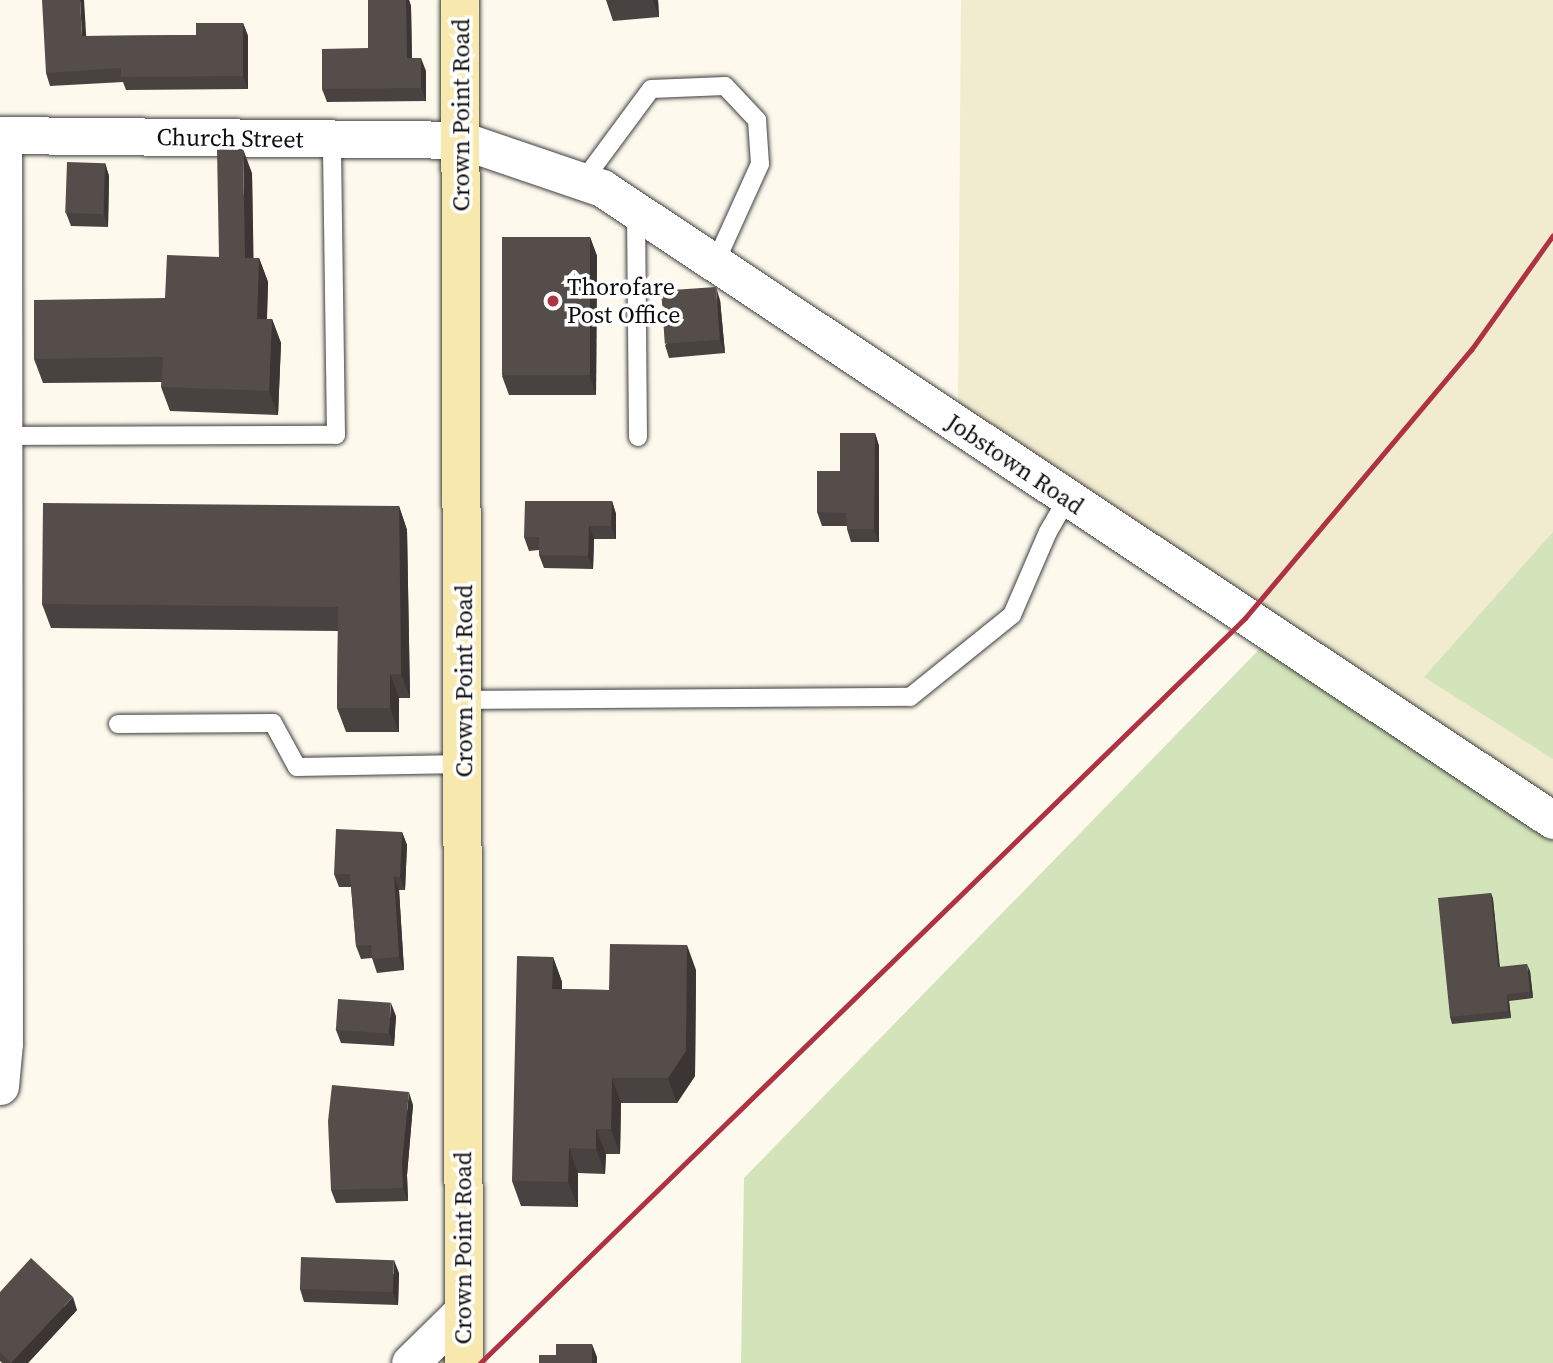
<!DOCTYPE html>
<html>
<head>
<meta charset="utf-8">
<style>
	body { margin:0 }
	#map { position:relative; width:1553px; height:1363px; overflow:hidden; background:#fdf9ed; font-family:"Source Serif 4",serif }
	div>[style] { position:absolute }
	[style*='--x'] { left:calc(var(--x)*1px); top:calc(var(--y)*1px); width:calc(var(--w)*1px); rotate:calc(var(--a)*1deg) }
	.farmland>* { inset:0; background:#f1ebcf }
	.green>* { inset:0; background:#d4e4ba }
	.roads { filter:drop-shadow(0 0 2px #3f3f3f) drop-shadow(0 0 2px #3f3f3f) }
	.lane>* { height:18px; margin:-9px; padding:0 9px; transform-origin:9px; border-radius:9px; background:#fff }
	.street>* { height:37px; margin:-18.5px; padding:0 18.5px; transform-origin:18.5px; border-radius:18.5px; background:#fff }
	.secondary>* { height:38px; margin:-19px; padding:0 19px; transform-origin:19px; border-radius:19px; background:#f7e9ae }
	.rail>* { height:5px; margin:-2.5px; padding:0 2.5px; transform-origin:2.5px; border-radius:2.5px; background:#af3242 }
	.wall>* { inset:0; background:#484240 }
	.shaded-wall>* { inset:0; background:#3b3634 }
	.building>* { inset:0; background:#544d4a; transform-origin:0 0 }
	.dots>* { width:19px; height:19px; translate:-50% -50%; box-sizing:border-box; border:4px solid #fff; border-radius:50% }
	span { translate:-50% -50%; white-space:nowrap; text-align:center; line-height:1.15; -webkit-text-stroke:7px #fff; paint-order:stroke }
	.street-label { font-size:24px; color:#0c0c0c }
	.poi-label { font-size:24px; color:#0c0c0c }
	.left { translate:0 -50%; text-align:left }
</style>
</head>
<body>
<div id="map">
	<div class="farmland">
		<i style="clip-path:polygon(961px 0,1553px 0,1553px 804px,958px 405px)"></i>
	</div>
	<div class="green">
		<i style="clip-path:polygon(1553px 532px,1553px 759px,1424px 677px)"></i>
		<i style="clip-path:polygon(1280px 628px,1553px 804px,1553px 1363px,741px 1363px,744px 1178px)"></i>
	</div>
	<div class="roads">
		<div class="lane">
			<i style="--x:583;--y:181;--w:114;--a:-53.5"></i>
			<i style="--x:651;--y:89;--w:74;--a:-2.3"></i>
			<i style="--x:725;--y:86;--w:47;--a:46.7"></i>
			<i style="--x:757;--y:120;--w:44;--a:86.1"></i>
			<i style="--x:760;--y:164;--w:109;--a:114.4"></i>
			<i style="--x:636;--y:210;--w:227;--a:89.5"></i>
			<i style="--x:3;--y:436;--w:333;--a:-0.2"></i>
			<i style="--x:336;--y:435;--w:296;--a:-90.8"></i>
			<i style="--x:464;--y:700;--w:446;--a:-0.4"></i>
			<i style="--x:910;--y:697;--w:131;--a:-38.8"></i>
			<i style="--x:1012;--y:615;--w:90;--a:-66.6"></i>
			<i style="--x:1048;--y:532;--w:38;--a:-60"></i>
			<i style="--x:118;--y:724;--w:155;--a:-0.4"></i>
			<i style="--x:273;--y:723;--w:50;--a:61.4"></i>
			<i style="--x:297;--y:767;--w:167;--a:-1"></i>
		</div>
		<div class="street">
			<i style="--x:0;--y:135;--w:461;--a:0.6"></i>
			<i style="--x:461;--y:140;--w:149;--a:18.8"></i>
			<i style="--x:602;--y:188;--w:1142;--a:33.61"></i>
			<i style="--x:0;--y:1086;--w:43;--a:-84.7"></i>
			<i style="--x:4;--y:1043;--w:908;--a:-90.06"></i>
			<i style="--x:410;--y:1363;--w:74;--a:-44.5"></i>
		</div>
		<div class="secondary">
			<i style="--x:460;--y:0;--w:1363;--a:89.83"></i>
		</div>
	</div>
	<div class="rail">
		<i style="--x:480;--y:1363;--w:1068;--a:-44.24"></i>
		<i style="--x:1245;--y:618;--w:351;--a:-49.9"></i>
		<i style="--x:1471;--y:350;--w:141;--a:-54.5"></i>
	</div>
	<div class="wall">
		<i style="clip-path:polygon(368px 0,409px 0,411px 6px,412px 58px,426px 71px,426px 101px,327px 102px,322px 89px,368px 48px)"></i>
		<i style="clip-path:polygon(606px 0,658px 0,659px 17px,613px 21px)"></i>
		<i style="clip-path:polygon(243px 23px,248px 36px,248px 89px,126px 90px,123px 82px,50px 86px,46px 73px,86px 36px,196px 35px)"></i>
		<i style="clip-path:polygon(105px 163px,109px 176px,108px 227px,71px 226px,66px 213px)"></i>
		<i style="clip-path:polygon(252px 173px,253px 258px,259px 258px,268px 282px,267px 319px,272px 319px,281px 343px,278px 415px,170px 411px,161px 387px,162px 382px,43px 383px,34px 359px,165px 298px,219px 257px)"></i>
		<i style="clip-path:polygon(590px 237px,597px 256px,596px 395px,509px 395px,502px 376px)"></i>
		<i style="clip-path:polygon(720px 300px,725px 353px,669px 358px,665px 345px)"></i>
		<i style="clip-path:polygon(875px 433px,879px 446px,879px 542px,851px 542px,847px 529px,847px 526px,822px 526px,817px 512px,840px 471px)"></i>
		<i style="clip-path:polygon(612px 501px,616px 514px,616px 539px,594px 539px,593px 569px,544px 568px,539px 555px,539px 550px,529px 551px,524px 537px)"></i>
		<i style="clip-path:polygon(399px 506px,407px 530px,410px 698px,399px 698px,399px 732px,346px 732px,337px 708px,338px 631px,51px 628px,42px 604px)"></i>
		<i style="clip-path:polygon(402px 832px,407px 845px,405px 890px,399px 890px,404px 970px,377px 973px,372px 958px,361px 959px,356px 946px,351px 887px,339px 887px,334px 874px)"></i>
		<i style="clip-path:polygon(1491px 893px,1493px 899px,1500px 967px,1530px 971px,1533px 998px,1509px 1001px,1511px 1018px,1452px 1024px,1450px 1017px)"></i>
		<i style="clip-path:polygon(553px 957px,562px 982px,562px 989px,609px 990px,696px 970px,695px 1076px,677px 1103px,621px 1103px,620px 1154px,606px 1154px,605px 1174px,578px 1173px,578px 1207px,521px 1206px,512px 1181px)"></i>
		<i style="clip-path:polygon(396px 1016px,394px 1046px,341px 1043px,336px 1030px)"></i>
		<i style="clip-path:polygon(413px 1105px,407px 1175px,408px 1201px,336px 1203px,331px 1190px)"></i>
		<i style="clip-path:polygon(399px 1273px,398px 1305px,304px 1302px,300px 1289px)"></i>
		<i style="clip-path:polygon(0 1292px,77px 1310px,28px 1363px,2px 1363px,0 1361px)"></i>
	</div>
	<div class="shaded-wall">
		<i style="clip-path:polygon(80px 0,84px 0,87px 49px,82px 36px)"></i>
		<i style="clip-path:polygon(406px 0,409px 0,411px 6px,412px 71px,407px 58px)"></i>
		<i style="clip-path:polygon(653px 0,658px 0,659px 17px)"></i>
		<i style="clip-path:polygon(243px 23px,248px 36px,248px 89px,243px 76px)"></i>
		<i style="clip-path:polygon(421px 58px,426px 71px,426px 101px,421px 88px)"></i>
		<i style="clip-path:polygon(243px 149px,252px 173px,254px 282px,245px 258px)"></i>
		<i style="clip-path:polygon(105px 163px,109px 176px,108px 227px,104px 214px)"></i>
		<i style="clip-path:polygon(590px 237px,597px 256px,596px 395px,589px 375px)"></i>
		<i style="clip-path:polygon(259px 258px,268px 282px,266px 343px,257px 319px)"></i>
		<i style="clip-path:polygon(716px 287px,720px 300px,725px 353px,720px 340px)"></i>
		<i style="clip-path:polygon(272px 319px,281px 343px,278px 415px,269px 391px)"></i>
		<i style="clip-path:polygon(875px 433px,879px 446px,879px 542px,874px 529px)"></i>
		<i style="clip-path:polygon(612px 501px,616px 514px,616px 539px,611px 526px)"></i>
		<i style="clip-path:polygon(399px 506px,407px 530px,410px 698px,401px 674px)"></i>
		<i style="clip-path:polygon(589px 526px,594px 539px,593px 569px,588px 556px)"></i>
		<i style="clip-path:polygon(390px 674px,399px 698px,399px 732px,390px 708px)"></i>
		<i style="clip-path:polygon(402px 832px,407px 845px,405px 890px,400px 877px)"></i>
		<i style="clip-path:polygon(394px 876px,399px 890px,404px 970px,399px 957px)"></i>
		<i style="clip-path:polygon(1491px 893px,1493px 899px,1500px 974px,1498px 967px)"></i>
		<i style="clip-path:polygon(687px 945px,696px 970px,695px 1076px,677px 1103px,668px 1078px)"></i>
		<i style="clip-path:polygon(553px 957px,562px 982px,561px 1014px,552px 989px)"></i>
		<i style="clip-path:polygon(1527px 964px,1530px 971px,1533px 998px,1530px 992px)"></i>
		<i style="clip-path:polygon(1507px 994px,1509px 1001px,1511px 1018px,1508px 1011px)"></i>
		<i style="clip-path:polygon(391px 1003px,396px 1016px,394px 1046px,389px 1033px)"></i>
		<i style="clip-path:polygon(612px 1078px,621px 1103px,620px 1154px,611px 1129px)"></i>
		<i style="clip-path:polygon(409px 1092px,413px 1105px,407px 1175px,408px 1201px,403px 1188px,402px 1162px)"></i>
		<i style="clip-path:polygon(596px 1129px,606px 1154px,605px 1174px,596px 1149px)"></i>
		<i style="clip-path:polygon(569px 1148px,578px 1173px,578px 1207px,568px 1182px)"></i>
		<i style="clip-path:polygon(394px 1260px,399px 1273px,398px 1305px,393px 1292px)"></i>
		<i style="clip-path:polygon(73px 1297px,77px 1310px,28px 1363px,11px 1363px)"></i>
		<i style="clip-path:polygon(592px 1344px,597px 1357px,597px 1363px,592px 1363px)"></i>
	</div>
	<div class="building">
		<i style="clip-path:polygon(42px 0,80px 0,82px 36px,196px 35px,196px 23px,243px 23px,243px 76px,121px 77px,121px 68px,46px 73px)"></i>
		<i style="clip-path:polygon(368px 0,406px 0,407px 58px,421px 58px,421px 88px,322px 89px,322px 49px,368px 48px)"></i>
		<i style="clip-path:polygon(217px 149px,243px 149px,245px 258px,259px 258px,257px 319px,272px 319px,269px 391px,161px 387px,163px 357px,34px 359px,34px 300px,165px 298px,167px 255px,219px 257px)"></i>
		<i style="left:67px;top:162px;width:38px;height:51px;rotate:2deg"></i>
		<i style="left:590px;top:237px;width:138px;height:88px;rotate:90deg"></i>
		<i style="left:716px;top:287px;width:53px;height:55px;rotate:86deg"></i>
		<i style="clip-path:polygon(840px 433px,875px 433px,874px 529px,847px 529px,846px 513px,817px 512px,817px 471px,840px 471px)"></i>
		<i style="clip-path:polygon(525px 501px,612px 501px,611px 526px,589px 526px,588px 556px,539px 555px,539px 537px,524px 537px)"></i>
		<i style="clip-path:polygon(43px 503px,399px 506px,401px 674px,390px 674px,390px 708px,337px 708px,338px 607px,42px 604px)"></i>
		<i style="clip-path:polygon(336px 829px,402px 832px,400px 877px,394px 876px,399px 957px,372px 959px,371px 945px,356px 946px,350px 874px,334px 874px)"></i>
		<i style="clip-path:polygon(1491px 893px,1498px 967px,1527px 964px,1530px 992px,1507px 994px,1508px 1011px,1450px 1017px,1438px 898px)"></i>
		<i style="clip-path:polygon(610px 944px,687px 945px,686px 1051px,668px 1078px,612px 1078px,611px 1129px,596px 1129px,596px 1149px,569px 1148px,568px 1182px,512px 1181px,517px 956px,553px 957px,552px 989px,609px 990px)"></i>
		<i style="left:338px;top:999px;width:53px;height:31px;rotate:4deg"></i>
		<i style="clip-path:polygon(332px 1085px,409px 1092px,402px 1162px,403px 1188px,331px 1190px,328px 1121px)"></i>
		<i style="left:301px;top:1257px;width:93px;height:32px;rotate:2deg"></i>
		<i style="clip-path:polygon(31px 1258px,73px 1297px,11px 1363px,0 1352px,0 1292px)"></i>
		<i style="clip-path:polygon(556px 1344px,592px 1344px,592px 1363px,539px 1363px,539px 1355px,556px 1355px)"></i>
	</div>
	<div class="dots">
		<i style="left:553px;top:301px;background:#af3242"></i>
	</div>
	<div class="street-label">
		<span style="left:461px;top:115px;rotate:-90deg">Crown Point Road</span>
		<span style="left:230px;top:138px;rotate:1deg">Church Street</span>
		<span style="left:1015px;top:464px;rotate:34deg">Jobstown Road</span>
		<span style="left:464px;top:681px;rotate:-90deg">Crown Point Road</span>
		<span style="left:463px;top:1248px;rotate:-90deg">Crown Point Road</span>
	</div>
	<div class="poi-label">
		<span class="left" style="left:567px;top:301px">Thorofare<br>Post Office</span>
	</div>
</div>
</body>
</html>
